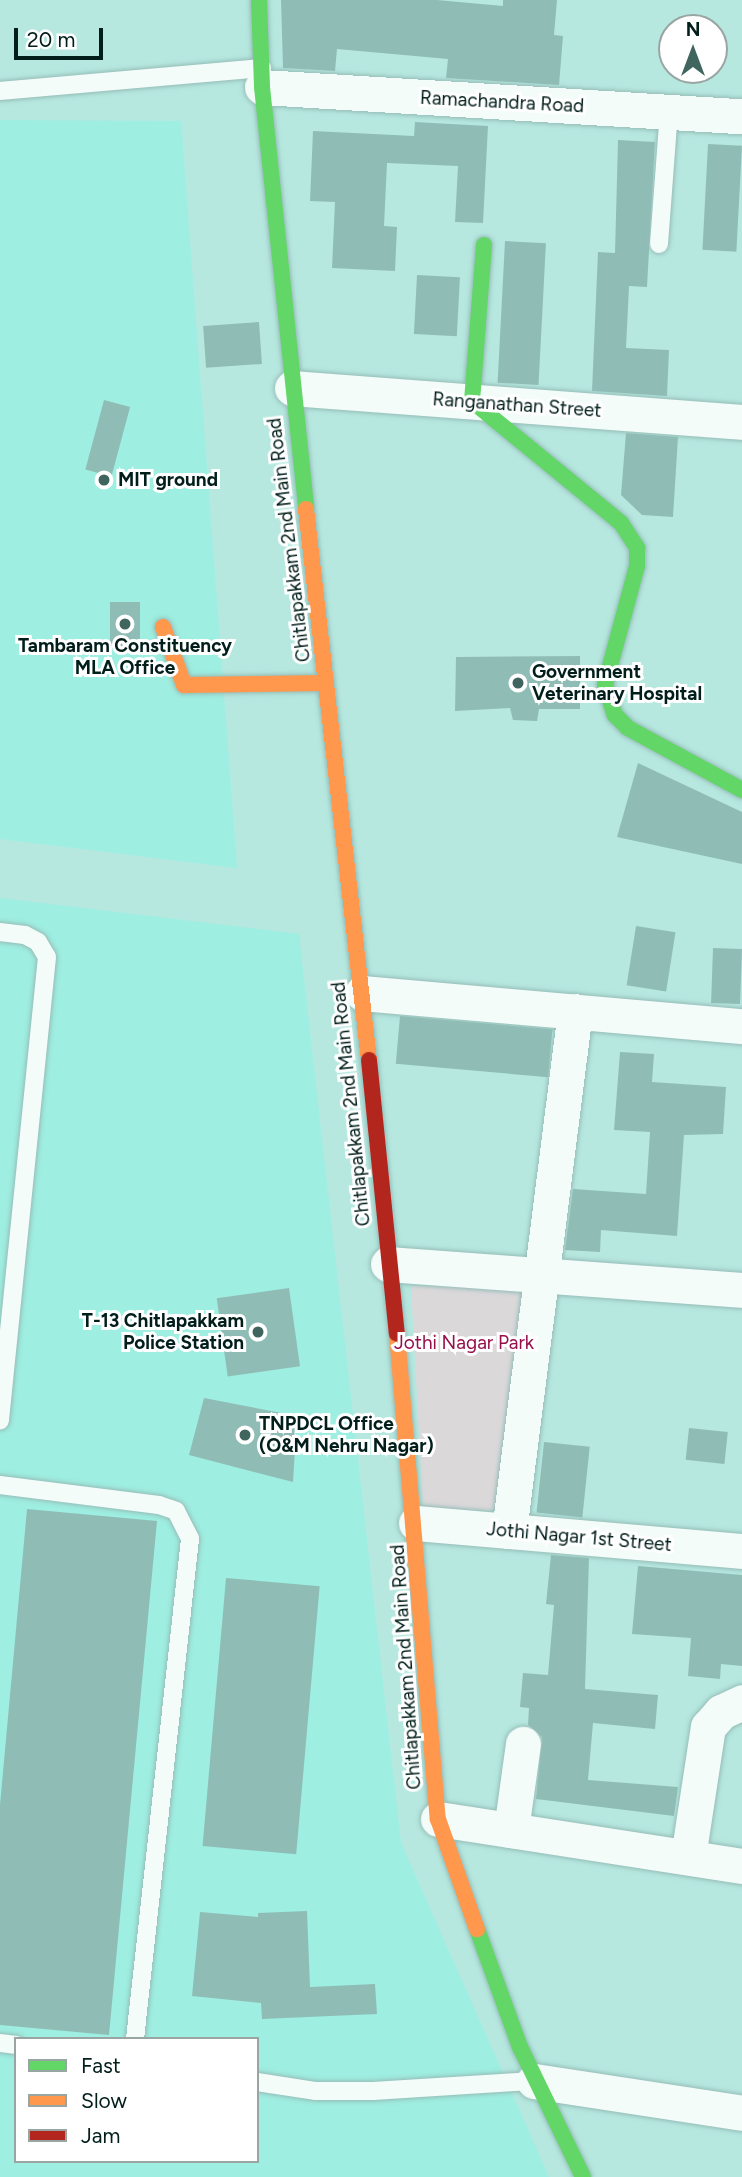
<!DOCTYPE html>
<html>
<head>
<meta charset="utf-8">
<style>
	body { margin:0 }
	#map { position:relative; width:742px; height:2177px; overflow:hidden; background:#b6e8e0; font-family:Figtree,sans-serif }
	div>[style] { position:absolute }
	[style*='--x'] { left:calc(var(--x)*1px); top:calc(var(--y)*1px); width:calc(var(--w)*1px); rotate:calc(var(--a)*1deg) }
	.built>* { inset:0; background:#9eeee1 }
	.green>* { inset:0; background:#dbd8da }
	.building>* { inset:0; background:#8fbdb6; transform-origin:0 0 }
	.roads { filter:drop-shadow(0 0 2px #96bdb7) drop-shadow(0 0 2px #96bdb7) }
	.lane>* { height:18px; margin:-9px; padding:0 9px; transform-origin:9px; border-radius:9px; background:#f4fcfa }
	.street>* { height:35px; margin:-17.5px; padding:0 17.5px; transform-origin:17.5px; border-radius:17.5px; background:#f4fcfa }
	.fast>* { height:16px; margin:-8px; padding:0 8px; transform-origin:8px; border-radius:8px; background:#63d668 }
	.slow>* { height:16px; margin:-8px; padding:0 8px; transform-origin:8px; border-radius:8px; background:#ff974d }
	.jam>* { height:16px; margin:-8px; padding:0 8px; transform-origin:8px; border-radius:8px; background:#b3261e }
	.dots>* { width:19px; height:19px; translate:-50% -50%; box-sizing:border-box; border:4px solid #fff; border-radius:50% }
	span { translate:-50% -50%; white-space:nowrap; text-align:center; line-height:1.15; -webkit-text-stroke:6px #fff; paint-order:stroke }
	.street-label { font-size:19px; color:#011e1a }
	.poi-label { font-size:19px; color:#011e1a; font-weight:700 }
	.left { translate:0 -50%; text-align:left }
	.right { translate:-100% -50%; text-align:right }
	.park-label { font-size:19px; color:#960e4a }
	.legend { position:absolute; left:14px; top:2037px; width:245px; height:126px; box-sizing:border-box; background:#fff; border:2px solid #99a5a3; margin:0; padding:9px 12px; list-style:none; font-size:21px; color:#011e1a }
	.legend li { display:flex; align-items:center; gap:14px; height:35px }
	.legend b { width:35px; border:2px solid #99a5a3 }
	.north { position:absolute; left:658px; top:14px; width:70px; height:70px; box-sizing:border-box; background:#fff; border:2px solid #99a5a3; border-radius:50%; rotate:0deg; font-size:19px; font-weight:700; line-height:28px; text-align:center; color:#011e1a }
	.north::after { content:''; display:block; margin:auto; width:24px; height:32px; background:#40655f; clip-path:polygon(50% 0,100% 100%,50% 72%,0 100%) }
	.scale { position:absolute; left:14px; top:28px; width:89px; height:32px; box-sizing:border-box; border:4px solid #011e1a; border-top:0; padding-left:9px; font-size:21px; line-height:24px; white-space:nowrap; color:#011e1a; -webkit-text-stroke:5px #fff; paint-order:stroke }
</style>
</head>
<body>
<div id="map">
	<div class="built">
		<i style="clip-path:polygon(0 120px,181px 121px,237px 868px,0 839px)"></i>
		<i style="clip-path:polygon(evenodd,0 898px,299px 934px,401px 1843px,549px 2177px,0 2177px,0 898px,16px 2039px,257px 2039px,257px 2161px,16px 2161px,16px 2039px)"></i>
	</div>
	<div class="green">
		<i style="clip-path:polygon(411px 1286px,528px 1288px,497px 1511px,423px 1509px)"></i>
	</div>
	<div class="building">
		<i style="clip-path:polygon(281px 0,437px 0,503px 6px,503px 0,557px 0,554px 35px,563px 36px,559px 85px,446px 78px,448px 59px,337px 49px,335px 71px,283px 68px)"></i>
		<i style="clip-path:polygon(415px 122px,488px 126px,483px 223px,455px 222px,458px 166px,387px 163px,384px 226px,397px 227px,395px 271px,332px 268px,335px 202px,310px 201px,313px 131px,414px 136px)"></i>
		<i style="clip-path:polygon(618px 140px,655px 142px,647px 287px,629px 286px,626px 348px,669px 350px,667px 396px,592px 391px,598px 252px,615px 253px)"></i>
		<i style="left:708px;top:144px;width:34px;height:106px;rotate:3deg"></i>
		<i style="left:505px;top:241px;width:41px;height:142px;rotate:3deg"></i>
		<i style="left:417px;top:275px;width:43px;height:59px;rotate:3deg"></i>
		<i style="left:259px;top:322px;width:42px;height:56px;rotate:86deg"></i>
		<i style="left:104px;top:400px;width:27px;height:72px;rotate:15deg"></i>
		<i style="clip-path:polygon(626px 433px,678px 437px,673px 517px,642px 515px,621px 495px)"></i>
		<i style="left:110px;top:602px;width:30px;height:44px"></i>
		<i style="clip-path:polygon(580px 656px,580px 709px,539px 709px,537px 721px,513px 720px,510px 708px,455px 711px,456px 657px)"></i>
		<i style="clip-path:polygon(638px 763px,742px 812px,742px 864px,617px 837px)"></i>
		<i style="left:636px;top:926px;width:40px;height:60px;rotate:9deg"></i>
		<i style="left:713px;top:948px;width:29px;height:55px;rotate:2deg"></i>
		<i style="left:400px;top:1016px;width:153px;height:48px;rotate:5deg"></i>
		<i style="clip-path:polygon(620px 1052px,654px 1054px,652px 1082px,726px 1087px,723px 1134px,684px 1135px,677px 1236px,601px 1230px,600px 1252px,565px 1250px,573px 1189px,646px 1194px,650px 1132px,614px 1130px)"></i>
		<i style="left:289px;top:1288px;width:79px;height:73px;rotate:82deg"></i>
		<i style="clip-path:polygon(204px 1398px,297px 1416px,293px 1482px,189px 1455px)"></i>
		<i style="left:689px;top:1428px;width:39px;height:32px;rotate:6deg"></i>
		<i style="left:544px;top:1442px;width:46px;height:71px;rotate:6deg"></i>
		<i style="clip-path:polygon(27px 1509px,157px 1521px,109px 2035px,0 2025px,0 1805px)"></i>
		<i style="clip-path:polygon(551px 1555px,589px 1558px,585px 1689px,658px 1695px,655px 1729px,593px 1723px,588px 1780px,678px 1787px,674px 1816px,536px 1799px,542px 1737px,528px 1725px,529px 1708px,520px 1707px,523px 1673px,548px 1675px,554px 1605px,546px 1604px)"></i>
		<i style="clip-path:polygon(638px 1566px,742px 1575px,742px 1666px,721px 1664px,720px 1679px,688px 1676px,691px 1638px,632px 1634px)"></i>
		<i style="left:226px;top:1578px;width:94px;height:269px;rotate:5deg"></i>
		<i style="clip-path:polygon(307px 1911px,310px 1987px,375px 1984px,377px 2014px,262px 2019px,261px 2003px,192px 1996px,200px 1912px,258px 1917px,258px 1913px)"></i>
	</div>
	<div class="roads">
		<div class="lane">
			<i style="--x:0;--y:91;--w:263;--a:-5"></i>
			<i style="--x:659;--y:244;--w:132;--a:-85.7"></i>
			<i style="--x:0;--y:932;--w:25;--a:7"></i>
			<i style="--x:25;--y:935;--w:15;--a:28"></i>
			<i style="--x:38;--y:942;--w:17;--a:59"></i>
			<i style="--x:47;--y:957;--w:466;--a:95.8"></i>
			<i style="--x:0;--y:1485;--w:160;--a:7.2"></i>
			<i style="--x:159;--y:1505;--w:18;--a:19"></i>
			<i style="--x:176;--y:1511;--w:31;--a:63"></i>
			<i style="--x:190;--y:1539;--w:503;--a:96.28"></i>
			<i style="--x:0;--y:2043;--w:16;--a:7"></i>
			<i style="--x:257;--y:2082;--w:60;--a:8.7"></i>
			<i style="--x:316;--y:2091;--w:57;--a:0"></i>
			<i style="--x:373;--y:2091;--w:161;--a:-3.6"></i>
		</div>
		<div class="street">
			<i style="--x:262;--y:87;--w:481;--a:3.5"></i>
			<i style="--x:292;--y:388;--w:451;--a:4.3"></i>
			<i style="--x:362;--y:993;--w:381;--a:5"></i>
			<i style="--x:388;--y:1264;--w:355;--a:4.2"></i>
			<i style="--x:416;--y:1523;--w:327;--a:4.9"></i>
			<i style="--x:509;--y:1531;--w:524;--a:-82.77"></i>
			<i style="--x:438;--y:1819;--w:308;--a:8.8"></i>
			<i style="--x:511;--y:1830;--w:87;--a:-82.1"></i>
			<i style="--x:688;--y:1857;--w:132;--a:-81.3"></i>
			<i style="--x:708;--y:1727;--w:20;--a:-49"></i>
			<i style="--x:721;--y:1712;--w:23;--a:-25"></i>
			<i style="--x:534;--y:2081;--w:210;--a:8.7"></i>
		</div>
		<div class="fast">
			<i style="--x:259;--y:0;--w:87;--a:88"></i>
			<i style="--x:262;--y:87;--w:424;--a:84"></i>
			<i style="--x:484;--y:245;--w:156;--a:94.4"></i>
			<i style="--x:472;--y:401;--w:193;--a:39.3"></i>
			<i style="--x:621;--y:523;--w:30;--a:57"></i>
			<i style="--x:637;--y:548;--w:18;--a:90"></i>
			<i style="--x:637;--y:566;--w:123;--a:105.1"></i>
			<i style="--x:605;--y:685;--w:32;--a:72"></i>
			<i style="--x:615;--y:715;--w:18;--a:45"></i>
			<i style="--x:628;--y:728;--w:130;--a:28.5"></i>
			<i style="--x:477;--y:1929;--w:126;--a:70"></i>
			<i style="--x:520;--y:2047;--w:144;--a:64.1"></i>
		</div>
		<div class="slow">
			<i style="--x:306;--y:509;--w:555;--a:83.48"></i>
			<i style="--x:163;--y:627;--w:62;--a:70.1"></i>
			<i style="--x:184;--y:685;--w:142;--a:-0.8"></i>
			<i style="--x:397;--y:1334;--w:487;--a:85.2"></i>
			<i style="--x:438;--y:1819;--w:117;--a:70.5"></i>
		</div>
		<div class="jam">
			<i style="--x:369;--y:1060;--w:275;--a:84.2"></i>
		</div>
	</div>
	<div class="dots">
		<i style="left:104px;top:480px;background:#40655f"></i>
		<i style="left:125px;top:624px;background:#40655f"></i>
		<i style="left:518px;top:683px;background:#40655f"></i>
		<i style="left:258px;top:1332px;background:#40655f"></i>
		<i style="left:245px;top:1435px;background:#40655f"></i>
	</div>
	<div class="street-label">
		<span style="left:502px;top:102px;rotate:3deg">Ramachandra Road</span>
		<span style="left:517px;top:405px;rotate:4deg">Ranganathan Street</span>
		<span style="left:289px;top:540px;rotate:-97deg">Chitlapakkam 2nd Main Road</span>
		<span style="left:351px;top:1104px;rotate:-96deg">Chitlapakkam 2nd Main Road</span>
		<span style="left:579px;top:1537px;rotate:5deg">Jothi Nagar 1st Street</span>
		<span style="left:406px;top:1667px;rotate:-94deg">Chitlapakkam 2nd Main Road</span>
	</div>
	<div class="poi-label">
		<span class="left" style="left:118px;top:480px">MIT ground</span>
		<span style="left:125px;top:657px">Tambaram Constituency<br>MLA Office</span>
		<span class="left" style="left:532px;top:683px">Government<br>Veterinary Hospital</span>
		<span class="right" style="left:244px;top:1332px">T-13 Chitlapakkam<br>Police Station</span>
		<span class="left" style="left:259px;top:1435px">TNPDCL Office<br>(O&amp;M Nehru Nagar)</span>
	</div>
	<div class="park-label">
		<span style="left:464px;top:1343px">Jothi Nagar Park</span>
	</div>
	<ul class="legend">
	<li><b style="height:9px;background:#63d668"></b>Fast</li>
	<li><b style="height:9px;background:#ff974d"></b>Slow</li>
	<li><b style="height:9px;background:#b3261e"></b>Jam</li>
	</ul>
	<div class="north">N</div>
	<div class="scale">20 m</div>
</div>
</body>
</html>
